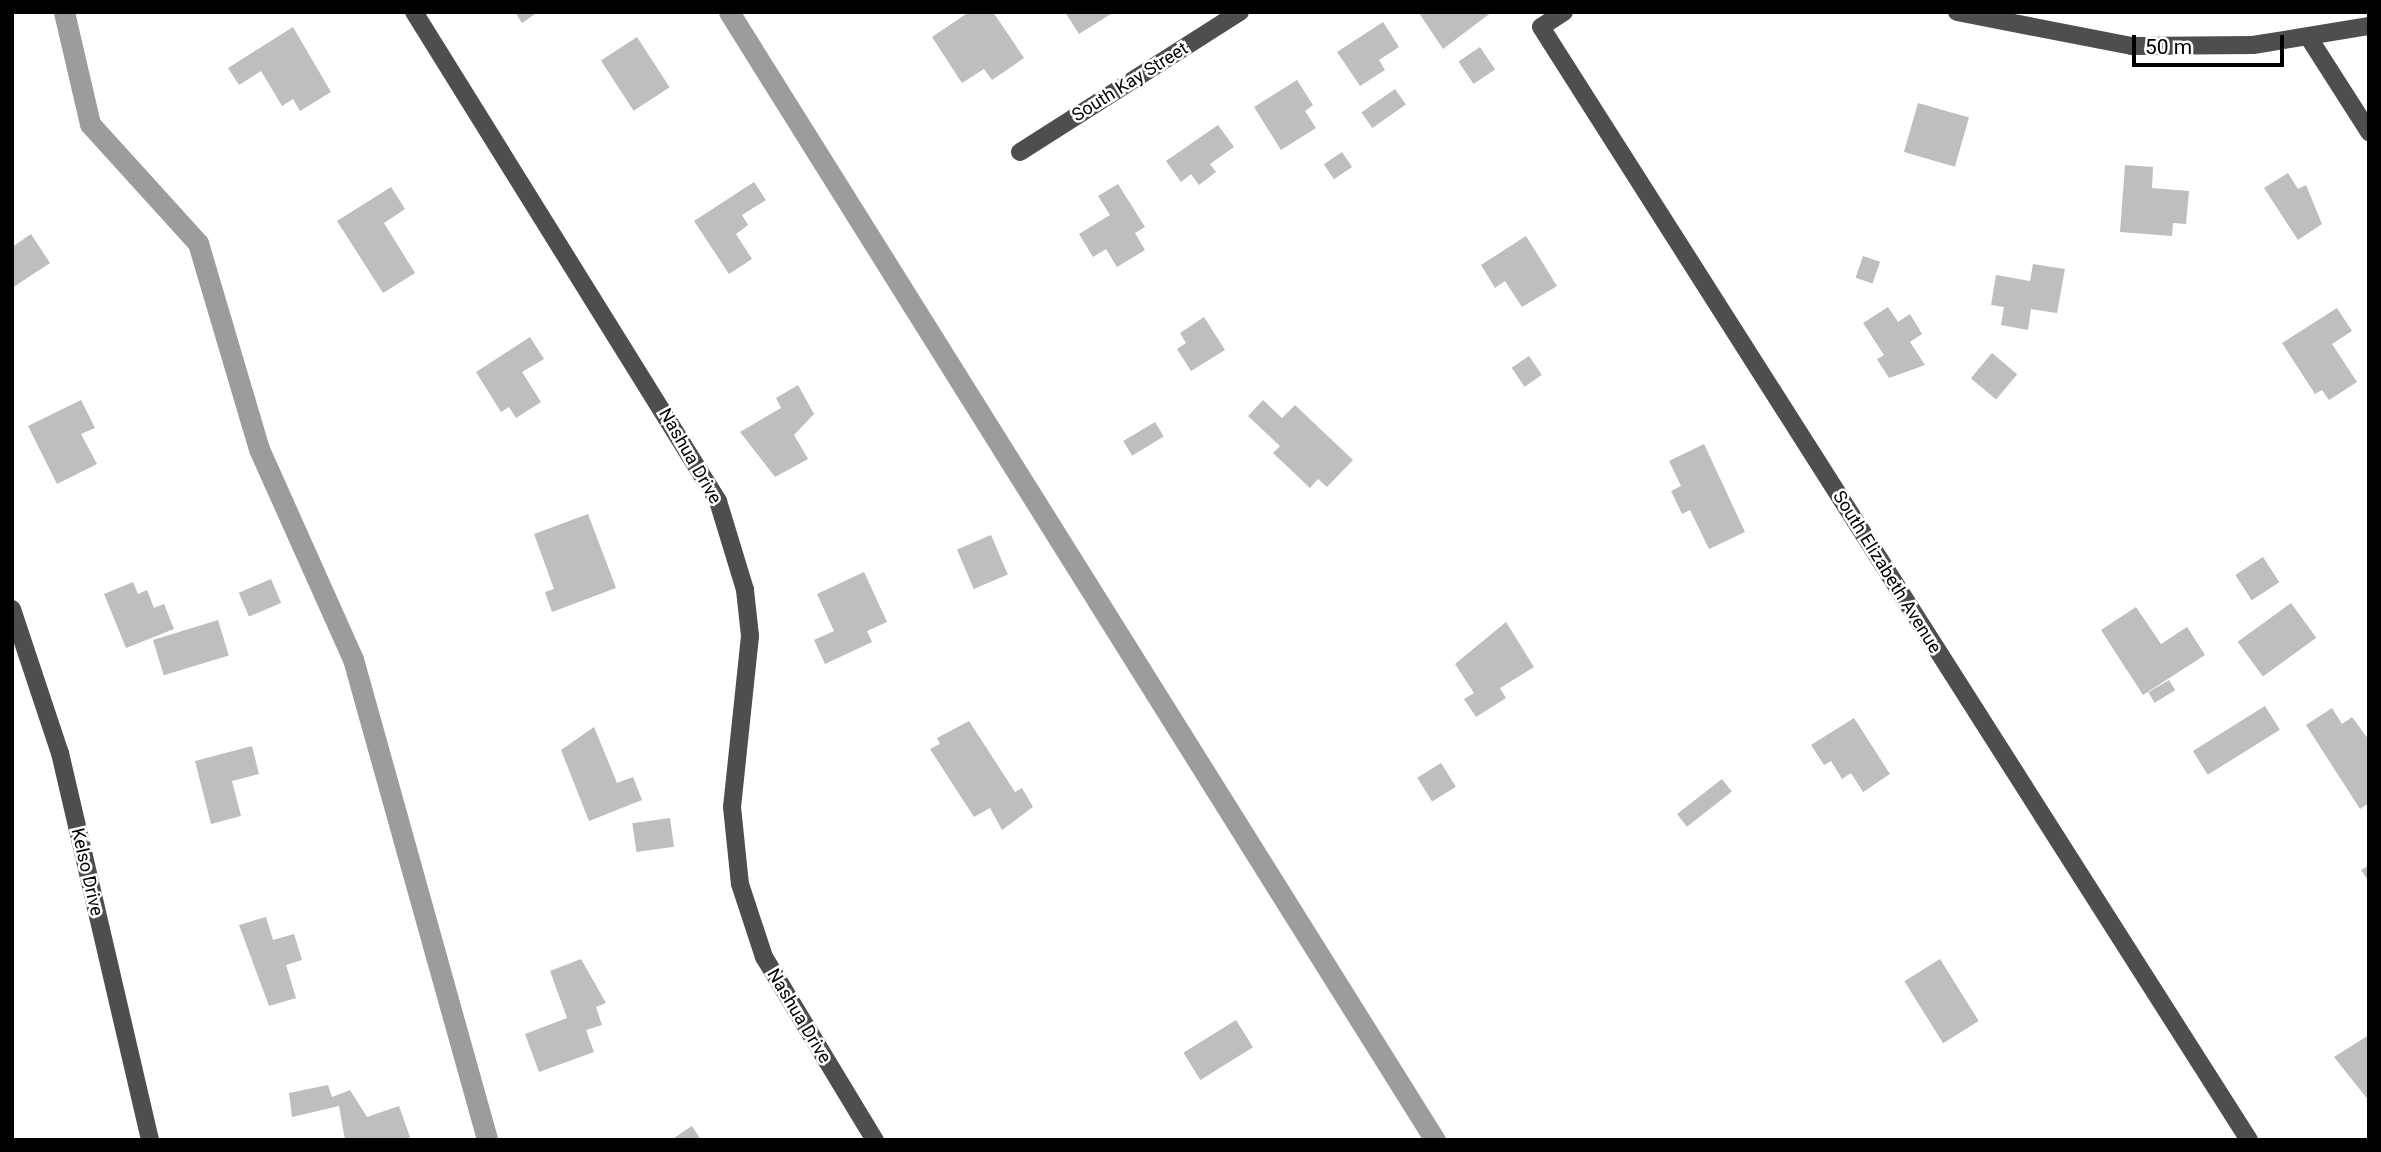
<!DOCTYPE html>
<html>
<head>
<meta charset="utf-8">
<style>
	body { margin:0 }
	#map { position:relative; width:2381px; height:1152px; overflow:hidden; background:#fff; font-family:Roboto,sans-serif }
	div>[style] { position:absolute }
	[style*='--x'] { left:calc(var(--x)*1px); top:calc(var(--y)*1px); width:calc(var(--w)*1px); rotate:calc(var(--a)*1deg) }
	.canal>* { height:21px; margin:-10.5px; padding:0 10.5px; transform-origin:10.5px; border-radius:10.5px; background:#9c9c9c }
	.building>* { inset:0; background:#bebebe; transform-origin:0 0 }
	.minor>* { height:18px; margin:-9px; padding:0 9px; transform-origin:9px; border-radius:9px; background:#4e4e4e }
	span { translate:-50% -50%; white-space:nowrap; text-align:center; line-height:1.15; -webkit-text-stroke:5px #fff; paint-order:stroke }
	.street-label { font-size:18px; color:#000 }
	.frame { position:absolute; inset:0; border:14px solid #000; pointer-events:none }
	.scale { position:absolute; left:2132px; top:35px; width:152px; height:32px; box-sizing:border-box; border:4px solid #000; border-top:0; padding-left:9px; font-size:21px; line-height:24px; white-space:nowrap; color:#000; -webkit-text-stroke:5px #fff; paint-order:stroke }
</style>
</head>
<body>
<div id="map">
	<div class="canal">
		<i style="--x:64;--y:12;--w:115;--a:76.9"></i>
		<i style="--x:90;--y:124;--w:161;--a:47.8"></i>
		<i style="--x:198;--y:243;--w:215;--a:73.5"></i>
		<i style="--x:259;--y:449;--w:230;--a:65.9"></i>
		<i style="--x:353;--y:659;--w:499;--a:74.4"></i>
		<i style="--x:729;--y:12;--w:1331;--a:57.96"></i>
	</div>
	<div class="building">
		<i style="clip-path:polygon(515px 12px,538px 12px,522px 23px)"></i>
		<i style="clip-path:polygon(969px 12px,993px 12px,1024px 58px,992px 80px,984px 69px,962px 83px,932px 37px)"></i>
		<i style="clip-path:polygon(1065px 12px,1114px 12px,1079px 34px)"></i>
		<i style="clip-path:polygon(1492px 12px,1443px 49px,1419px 13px,1421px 12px)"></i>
		<i style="clip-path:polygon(1383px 22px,1399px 47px,1379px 60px,1385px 70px,1360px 86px,1337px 52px)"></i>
		<i style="clip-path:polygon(293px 27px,331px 92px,300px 111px,293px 99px,282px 106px,261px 71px,239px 85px,228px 68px)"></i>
		<i style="left:637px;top:37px;width:60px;height:43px;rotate:57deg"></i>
		<i style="left:1480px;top:47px;width:27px;height:26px;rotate:56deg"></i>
		<i style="clip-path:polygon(1297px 80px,1313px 105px,1305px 111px,1316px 128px,1281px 150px,1254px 107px)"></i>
		<i style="left:1395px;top:89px;width:19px;height:41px;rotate:55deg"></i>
		<i style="left:1918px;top:103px;width:53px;height:51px;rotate:16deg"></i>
		<i style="clip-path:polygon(1218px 125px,1234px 147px,1210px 164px,1216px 172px,1199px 185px,1191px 174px,1181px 182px,1166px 161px)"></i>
		<i style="left:1342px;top:152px;width:18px;height:22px;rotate:56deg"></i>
		<i style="clip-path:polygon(2125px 165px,2153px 167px,2152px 188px,2189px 191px,2186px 224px,2173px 223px,2172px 236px,2120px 232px)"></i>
		<i style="clip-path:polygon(2288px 173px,2298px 189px,2306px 185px,2322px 224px,2298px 240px,2264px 188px)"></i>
		<i style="clip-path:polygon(754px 182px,766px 200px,742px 215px,748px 225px,736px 234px,752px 259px,729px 274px,694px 221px)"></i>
		<i style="clip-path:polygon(1118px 184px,1145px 227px,1135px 233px,1145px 250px,1117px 267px,1106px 249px,1093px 257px,1079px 234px,1110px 215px,1098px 196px)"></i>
		<i style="clip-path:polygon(391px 187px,405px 209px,384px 223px,415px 273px,383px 293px,337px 221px)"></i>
		<i style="clip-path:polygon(31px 234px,50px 263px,12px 288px,12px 247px)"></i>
		<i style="clip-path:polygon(1526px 236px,1557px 286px,1522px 307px,1505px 281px,1495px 288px,1481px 265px)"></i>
		<i style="left:1863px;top:256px;width:18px;height:23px;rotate:19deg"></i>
		<i style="clip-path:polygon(2033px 264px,2065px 269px,2057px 313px,2031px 309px,2028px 330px,2001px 325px,2004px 307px,1991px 305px,1996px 275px,2030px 281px)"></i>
		<i style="clip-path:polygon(1888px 307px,1898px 322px,1910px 314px,1922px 334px,1910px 342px,1925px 365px,1889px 378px,1877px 359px,1884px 355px,1863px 323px)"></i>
		<i style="clip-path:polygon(2337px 308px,2352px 331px,2332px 344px,2357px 382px,2329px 400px,2322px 390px,2315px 394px,2282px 343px)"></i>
		<i style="clip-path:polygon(1204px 317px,1225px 350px,1191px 371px,1177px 349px,1186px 343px,1180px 333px)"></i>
		<i style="clip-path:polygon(530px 337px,544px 359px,522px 372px,541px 402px,516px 418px,509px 407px,501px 412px,476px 372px)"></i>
		<i style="left:1992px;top:353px;width:33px;height:33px;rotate:40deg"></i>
		<i style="left:1529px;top:356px;width:23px;height:21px;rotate:56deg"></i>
		<i style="clip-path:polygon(798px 385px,814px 414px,794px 435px,808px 459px,775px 477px,740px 432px,781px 408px,776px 398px)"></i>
		<i style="clip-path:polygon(81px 400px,95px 428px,81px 434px,97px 464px,57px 484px,28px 426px)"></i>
		<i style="clip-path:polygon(1263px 400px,1282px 418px,1295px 405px,1353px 460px,1327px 487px,1318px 479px,1310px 488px,1273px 453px,1280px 446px,1248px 416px)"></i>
		<i style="left:1155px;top:422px;width:17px;height:37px;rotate:59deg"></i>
		<i style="clip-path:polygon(1704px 444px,1745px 532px,1709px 549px,1690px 510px,1682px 514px,1671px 491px,1681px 486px,1669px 461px)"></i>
		<i style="clip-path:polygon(588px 514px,616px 588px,552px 612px,545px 592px,554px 589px,534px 534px)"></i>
		<i style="left:991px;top:535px;width:43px;height:37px;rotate:67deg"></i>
		<i style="left:2263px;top:557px;width:30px;height:33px;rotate:57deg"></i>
		<i style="clip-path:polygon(864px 572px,887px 622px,867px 631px,872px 642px,825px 664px,814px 640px,834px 631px,817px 594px)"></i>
		<i style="left:271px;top:579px;width:26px;height:35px;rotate:67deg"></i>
		<i style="clip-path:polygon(133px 582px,138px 594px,147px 590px,154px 608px,164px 604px,174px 629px,126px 648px,104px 594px)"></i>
		<i style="left:2291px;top:603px;width:43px;height:66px;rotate:54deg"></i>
		<i style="clip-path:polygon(2136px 607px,2161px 644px,2187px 627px,2205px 655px,2143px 695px,2101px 630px)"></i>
		<i style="left:218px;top:620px;width:37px;height:68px;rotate:73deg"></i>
		<i style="clip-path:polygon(1506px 622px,1534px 667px,1500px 688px,1506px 698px,1476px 717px,1464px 699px,1474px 693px,1455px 664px)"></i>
		<i style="left:2169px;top:680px;width:12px;height:24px;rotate:59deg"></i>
		<i style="left:2265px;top:706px;width:28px;height:85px;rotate:58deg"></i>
		<i style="clip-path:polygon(2332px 708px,2342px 724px,2352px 717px,2369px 740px,2369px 803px,2360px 809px,2306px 725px)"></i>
		<i style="clip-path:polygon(1854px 718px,1890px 774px,1863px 792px,1851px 773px,1842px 779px,1831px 761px,1824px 765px,1811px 745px)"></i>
		<i style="clip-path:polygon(969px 721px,1015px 792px,1022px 788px,1033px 807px,1002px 830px,990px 808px,974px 817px,930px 749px,940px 744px,937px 738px)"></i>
		<i style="clip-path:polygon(594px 727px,617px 783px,633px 777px,642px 800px,589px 821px,561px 750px)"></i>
		<i style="clip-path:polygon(252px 746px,259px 774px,232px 781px,241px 816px,211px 824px,195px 761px)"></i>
		<i style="left:1441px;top:763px;width:28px;height:28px;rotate:58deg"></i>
		<i style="left:1722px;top:779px;width:16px;height:57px;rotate:52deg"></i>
		<i style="left:670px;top:818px;width:29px;height:38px;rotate:82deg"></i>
		<i style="clip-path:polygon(2369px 865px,2369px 882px,2361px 870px)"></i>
		<i style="clip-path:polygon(266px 917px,273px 940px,294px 934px,302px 960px,286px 965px,296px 998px,269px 1006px,239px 925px)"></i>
		<i style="clip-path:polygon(581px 959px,606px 1003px,596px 1007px,602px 1025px,586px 1030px,594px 1052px,539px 1072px,525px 1034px,567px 1018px,550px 971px)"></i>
		<i style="left:1940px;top:959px;width:73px;height:42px;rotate:58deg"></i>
		<i style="left:1236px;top:1020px;width:32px;height:62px;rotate:58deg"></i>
		<i style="clip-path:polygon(2369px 1035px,2369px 1101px,2334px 1057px)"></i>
		<i style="clip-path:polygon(328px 1085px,332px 1097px,350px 1090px,367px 1117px,399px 1106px,411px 1140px,345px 1140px,339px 1106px,292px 1117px,289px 1093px)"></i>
		<i style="clip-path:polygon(692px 1126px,701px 1140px,671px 1140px)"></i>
	</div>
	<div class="minor">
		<i style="--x:414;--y:12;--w:576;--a:58.13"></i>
		<i style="--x:718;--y:501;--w:93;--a:73.1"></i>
		<i style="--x:745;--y:590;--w:46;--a:83.8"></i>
		<i style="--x:750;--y:636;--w:172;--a:96"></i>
		<i style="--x:732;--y:807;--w:77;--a:84.1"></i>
		<i style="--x:740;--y:884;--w:77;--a:71.8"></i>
		<i style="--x:764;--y:957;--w:214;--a:58.8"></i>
		<i style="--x:1564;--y:12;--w:27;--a:147"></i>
		<i style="--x:1541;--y:27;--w:1319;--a:57.54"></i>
		<i style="--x:1957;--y:12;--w:178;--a:11"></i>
		<i style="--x:2132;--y:46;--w:121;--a:-0.5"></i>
		<i style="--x:2253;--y:45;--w:118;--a:-9.3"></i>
		<i style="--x:2309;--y:38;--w:112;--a:57.4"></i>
		<i style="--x:1020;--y:152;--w:261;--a:-32.5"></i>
		<i style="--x:12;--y:609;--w:152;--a:71.6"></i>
		<i style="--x:60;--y:753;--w:397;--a:76.9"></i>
	</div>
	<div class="street-label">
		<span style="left:1130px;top:82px;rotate:-32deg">South Kay Street</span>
		<span style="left:690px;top:456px;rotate:60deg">Nashua Drive</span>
		<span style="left:1887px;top:572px;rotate:58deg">South Elizabeth Avenue</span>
		<span style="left:87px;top:872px;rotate:77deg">Kelso Drive</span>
		<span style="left:799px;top:1016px;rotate:59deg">Nashua Drive</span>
	</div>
	<div class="frame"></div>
	<div class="scale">50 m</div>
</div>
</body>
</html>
